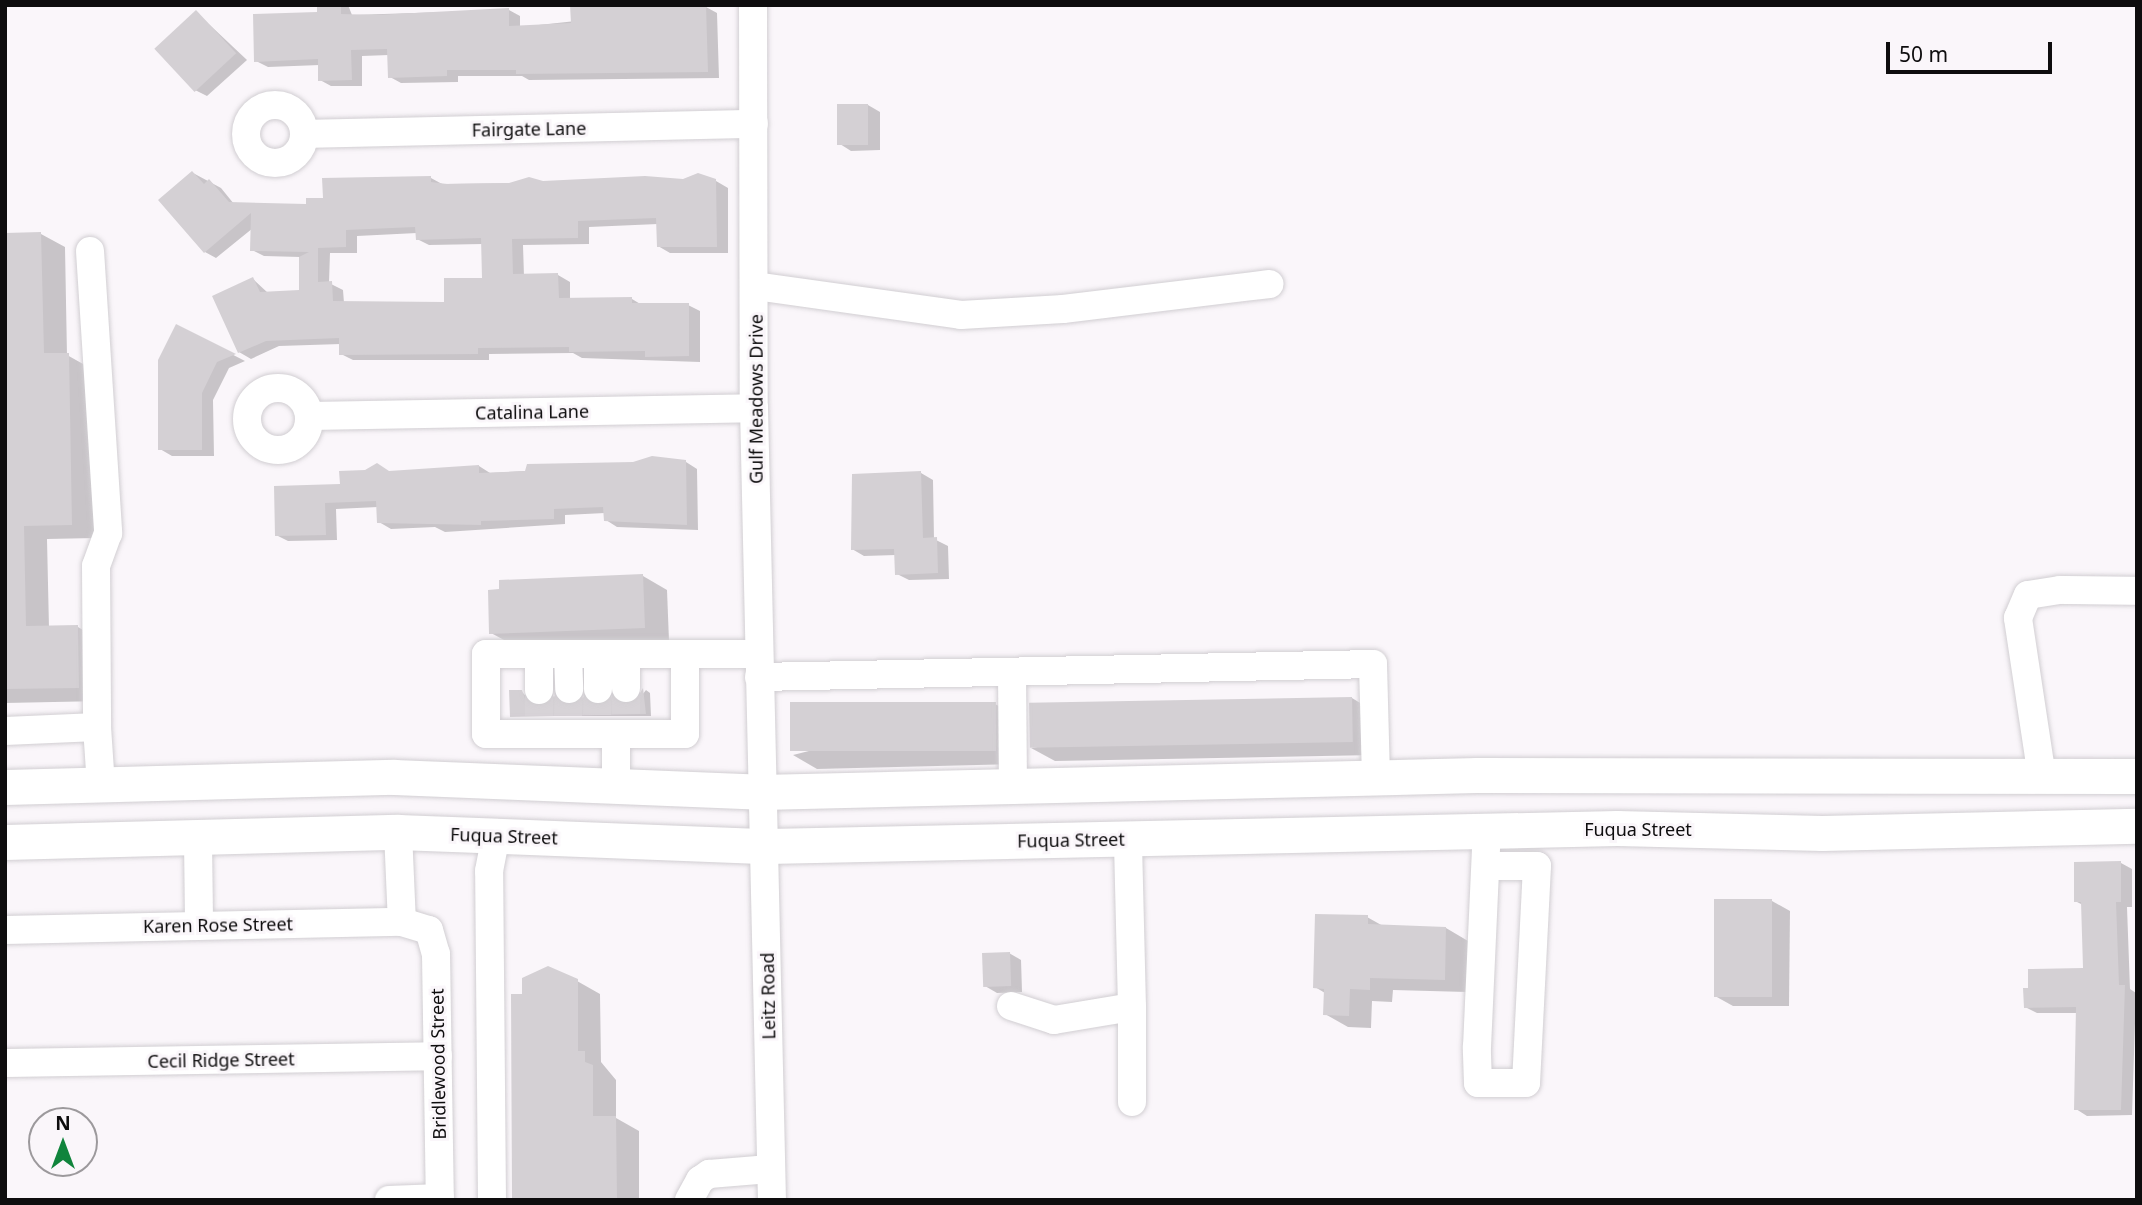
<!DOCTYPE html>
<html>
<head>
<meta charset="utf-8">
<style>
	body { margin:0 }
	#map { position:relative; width:2142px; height:1205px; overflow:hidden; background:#faf6fa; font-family:"Noto Sans",sans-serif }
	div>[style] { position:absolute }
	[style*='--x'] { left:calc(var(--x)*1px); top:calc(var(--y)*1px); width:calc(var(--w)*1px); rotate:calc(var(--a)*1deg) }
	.shadow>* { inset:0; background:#0003 }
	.building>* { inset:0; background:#d4d0d4; transform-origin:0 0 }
	.minor-tunnel>* { height:28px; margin-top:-14px; transform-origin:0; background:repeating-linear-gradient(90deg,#d7d3d7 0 28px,transparent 0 42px) }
	.roads { filter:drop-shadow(0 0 2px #d1ced2) drop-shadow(0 0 2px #d1ced2) }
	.minor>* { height:28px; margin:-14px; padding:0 14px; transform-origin:14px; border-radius:14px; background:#fff }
	.minor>.ring { margin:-14px; padding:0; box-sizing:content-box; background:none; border:28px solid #fff; border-radius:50% }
	.major>* { height:35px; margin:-17.5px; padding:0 17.5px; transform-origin:17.5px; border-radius:17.5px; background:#fff }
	span { translate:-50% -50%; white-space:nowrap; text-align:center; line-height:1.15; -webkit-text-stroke:6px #faf6fa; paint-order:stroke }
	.street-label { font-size:18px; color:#0e0d0e }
	.frame { position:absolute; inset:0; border:7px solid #0e0d0e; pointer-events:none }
	.north { position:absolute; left:28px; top:1107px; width:70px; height:70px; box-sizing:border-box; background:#faf6fa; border:2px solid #9c999c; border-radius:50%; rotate:0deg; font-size:19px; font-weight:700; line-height:28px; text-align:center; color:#0e0d0e }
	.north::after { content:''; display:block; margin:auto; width:24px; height:32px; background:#10843c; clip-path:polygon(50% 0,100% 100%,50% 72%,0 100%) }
	.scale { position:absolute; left:1886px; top:42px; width:166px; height:32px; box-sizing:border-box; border:4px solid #0e0d0e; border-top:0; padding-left:9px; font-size:21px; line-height:24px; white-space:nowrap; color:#0e0d0e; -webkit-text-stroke:5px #faf6fa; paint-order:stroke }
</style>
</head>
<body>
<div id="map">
	<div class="shadow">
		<i style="clip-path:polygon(319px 5px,348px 5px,352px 15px,509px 10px,520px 16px,520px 27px,706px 7px,717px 13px,719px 78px,529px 80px,522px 76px,458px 76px,458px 82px,401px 83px,390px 77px,389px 55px,362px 56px,362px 86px,331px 86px,320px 80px,320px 65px,268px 67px,256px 61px,319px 13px)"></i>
		<i style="clip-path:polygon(196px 12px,247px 60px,207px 96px,195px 90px)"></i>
		<i style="clip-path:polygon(868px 105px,880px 112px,880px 150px,851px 151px,840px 144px)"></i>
		<i style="clip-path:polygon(evenodd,193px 173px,221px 188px,234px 204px,308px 206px,431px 178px,442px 184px,716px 181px,728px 188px,728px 253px,670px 253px,658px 246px,658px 224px,589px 227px,589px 244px,523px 245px,524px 276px,558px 275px,570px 282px,570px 299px,632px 299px,642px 305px,688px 305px,700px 311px,700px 362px,582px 358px,573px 353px,489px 354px,489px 360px,353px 360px,341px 354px,341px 344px,279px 346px,251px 359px,239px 352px,253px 279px,268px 293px,301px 292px,300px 257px,264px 256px,252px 250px,253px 228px,216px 258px,205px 252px,193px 173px,417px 233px,417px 239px,429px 245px,483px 244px,484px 280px,446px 304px,344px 303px,343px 290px,329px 283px,330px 253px,357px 253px,357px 236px,417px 233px)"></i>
		<i style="clip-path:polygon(5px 234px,41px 234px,65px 247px,67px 355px,92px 369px,95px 538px,47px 539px,49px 628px,78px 627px,101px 641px,103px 701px,5px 703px)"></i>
		<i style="clip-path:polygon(177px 326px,245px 361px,229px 368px,213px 400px,214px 456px,172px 456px,160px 449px)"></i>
		<i style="clip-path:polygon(686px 462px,697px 469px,698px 530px,617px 527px,606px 520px,605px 513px,565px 515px,565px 524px,445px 532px,435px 527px,391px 529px,379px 522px,378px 507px,336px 509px,337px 540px,288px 541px,276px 535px,342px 486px,390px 473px,479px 466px,490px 473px)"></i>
		<i style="clip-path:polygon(921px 473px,933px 480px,934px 539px,948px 546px,949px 579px,909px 580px,897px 574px,896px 555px,864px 556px,852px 549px)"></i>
		<i style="clip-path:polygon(643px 576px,667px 590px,669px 641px,515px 646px,491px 633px)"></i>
		<i style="clip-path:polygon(646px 690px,650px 693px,651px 716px,512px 716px,522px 692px,538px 709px,625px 706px,635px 704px)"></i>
		<i style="clip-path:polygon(1352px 698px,1375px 712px,1376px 755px,1055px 761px,1031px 748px)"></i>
		<i style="clip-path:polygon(995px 704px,1019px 717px,1019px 764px,817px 769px,793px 755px)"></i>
		<i style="clip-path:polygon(2121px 863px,2132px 869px,2132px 907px,2127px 907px,2130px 989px,2136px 993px,2132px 1115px,2087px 1116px,2076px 1109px,2077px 1013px,2037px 1013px,2025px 1007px,2085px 970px,2083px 905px,2075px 901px)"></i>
		<i style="clip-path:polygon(1772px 901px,1790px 911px,1789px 1006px,1733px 1006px,1715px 996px)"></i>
		<i style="clip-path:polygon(1367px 917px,1383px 926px,1446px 928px,1468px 941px,1467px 992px,1393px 990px,1392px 1002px,1372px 1001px,1371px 1028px,1348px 1027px,1325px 1014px,1325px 993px,1315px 987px)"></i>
		<i style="clip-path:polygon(1009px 953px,1021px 960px,1022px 992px,997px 993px,985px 986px)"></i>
		<i style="clip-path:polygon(577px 981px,600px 994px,601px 1062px,616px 1080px,616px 1118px,639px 1131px,639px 1200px,513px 1200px,524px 996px)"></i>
	</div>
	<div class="building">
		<i style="clip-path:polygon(317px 5px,341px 5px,341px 14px,376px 15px,509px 8px,509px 26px,571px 23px,570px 5px,706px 5px,708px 72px,516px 74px,516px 70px,447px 70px,447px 76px,388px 78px,387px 49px,351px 50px,352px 80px,318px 81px,318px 59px,254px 62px,253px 14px,317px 12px)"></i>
		<i style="left:196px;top:10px;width:59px;height:57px;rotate:47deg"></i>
		<i style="left:837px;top:104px;width:31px;height:41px"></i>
		<i style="clip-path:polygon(evenodd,192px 171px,204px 184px,209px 179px,229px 202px,306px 204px,306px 198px,323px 198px,322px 178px,431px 176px,431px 182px,447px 184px,509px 183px,529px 177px,543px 181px,645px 176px,683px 179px,698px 173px,716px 179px,717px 247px,657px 247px,656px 218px,578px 221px,578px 238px,512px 239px,513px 274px,558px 273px,559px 298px,632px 297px,632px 303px,689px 303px,689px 356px,645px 357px,645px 351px,569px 352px,569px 347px,478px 348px,478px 354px,339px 355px,339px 338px,266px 341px,238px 353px,212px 296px,253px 277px,260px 292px,299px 290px,299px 257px,309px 252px,250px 251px,251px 213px,204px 253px,158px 200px,192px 171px,415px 227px,416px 240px,481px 238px,482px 278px,444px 278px,444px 302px,333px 301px,332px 281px,318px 282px,318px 248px,346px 247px,346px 230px,415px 227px)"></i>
		<i style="clip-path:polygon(41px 232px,44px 353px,69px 353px,72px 525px,24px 526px,26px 626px,78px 625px,79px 688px,5px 689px,5px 233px)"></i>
		<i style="clip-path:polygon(176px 324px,236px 354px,217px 362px,202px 393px,202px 450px,158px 450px,158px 360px)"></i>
		<i style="clip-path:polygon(652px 456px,686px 460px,687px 525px,604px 521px,603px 507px,554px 509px,554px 519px,481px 521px,481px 525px,377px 523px,376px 501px,325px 503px,326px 535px,275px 536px,274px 486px,340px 484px,339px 471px,365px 470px,377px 463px,389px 471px,479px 465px,479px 473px,525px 471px,527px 464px,633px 462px)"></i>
		<i style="clip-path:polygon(921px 471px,923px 538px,937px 537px,938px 573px,895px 575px,894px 549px,851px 550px,852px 474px)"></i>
		<i style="clip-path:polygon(643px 574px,645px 628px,489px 634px,488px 590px,499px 589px,499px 580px)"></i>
		<i style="clip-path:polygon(643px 688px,646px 714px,510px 717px,509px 690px,522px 690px,525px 699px,538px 707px,554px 696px,569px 706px,584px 697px,599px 706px,612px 697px,625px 705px,634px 703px)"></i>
		<i style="left:1352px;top:697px;width:45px;height:323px;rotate:89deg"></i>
		<i style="left:996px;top:702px;width:49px;height:206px;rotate:90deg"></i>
		<i style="clip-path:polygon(2121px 861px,2121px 902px,2116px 902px,2119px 985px,2125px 985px,2121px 1110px,2074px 1110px,2076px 1007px,2024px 1008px,2023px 988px,2028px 988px,2028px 969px,2083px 968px,2081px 902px,2074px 902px,2074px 862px)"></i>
		<i style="left:1714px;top:899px;width:58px;height:98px"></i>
		<i style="clip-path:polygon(1315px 914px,1368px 915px,1368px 924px,1446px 927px,1445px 980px,1370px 978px,1370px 990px,1350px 989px,1349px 1016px,1323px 1015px,1324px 989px,1313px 988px)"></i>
		<i style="left:1010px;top:952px;width:34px;height:28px;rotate:88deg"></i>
		<i style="clip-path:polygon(548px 966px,578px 979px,578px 1051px,585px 1051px,585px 1062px,593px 1065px,593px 1116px,616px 1116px,617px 1199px,512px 1200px,511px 994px,522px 994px,522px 978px)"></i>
	</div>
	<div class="minor-tunnel">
		<i style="--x:626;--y:714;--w:26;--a:-90"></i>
		<i style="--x:597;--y:715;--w:26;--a:-88"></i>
		<i style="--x:539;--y:716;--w:26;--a:-90"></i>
		<i style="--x:568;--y:716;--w:27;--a:-88"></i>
	</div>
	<div class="roads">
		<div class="minor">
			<i style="--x:753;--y:5;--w:403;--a:89.9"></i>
			<i style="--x:754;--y:408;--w:792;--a:88.7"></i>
			<i class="ring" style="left:246px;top:105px;width:30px;height:30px"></i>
			<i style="--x:305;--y:134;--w:449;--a:-1.3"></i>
			<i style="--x:90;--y:251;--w:283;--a:86.3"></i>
			<i style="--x:108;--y:533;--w:35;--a:110"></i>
			<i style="--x:96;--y:566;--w:161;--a:89.6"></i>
			<i style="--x:755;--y:286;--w:208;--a:8"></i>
			<i style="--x:961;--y:315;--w:102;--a:-3.4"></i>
			<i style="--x:1063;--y:309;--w:208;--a:-6.9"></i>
			<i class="ring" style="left:247px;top:388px;width:34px;height:34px"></i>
			<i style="--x:310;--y:416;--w:444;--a:-1"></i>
			<i style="--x:539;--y:654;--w:36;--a:90"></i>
			<i style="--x:568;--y:654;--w:35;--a:88"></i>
			<i style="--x:598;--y:654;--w:35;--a:90"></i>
			<i style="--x:626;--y:654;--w:34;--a:90"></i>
			<i style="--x:1012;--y:672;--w:114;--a:89.5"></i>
			<i style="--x:759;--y:677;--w:614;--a:-1.21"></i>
			<i style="--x:1373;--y:664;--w:113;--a:88.5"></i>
			<i style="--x:5;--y:731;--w:92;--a:-2.5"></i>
			<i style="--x:97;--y:727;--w:58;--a:86.1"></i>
			<i style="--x:616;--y:734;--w:69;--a:0"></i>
			<i style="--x:685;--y:734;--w:80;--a:-90"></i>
			<i style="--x:2042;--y:777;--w:161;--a:-98.6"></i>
			<i style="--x:2018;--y:618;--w:25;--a:-67"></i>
			<i style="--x:2028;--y:595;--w:32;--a:-9"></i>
			<i style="--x:2060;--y:590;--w:77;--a:0.7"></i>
			<i style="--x:616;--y:785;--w:51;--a:-90"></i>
			<i style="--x:616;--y:734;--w:130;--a:180"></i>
			<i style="--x:486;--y:734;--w:80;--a:-90"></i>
			<i style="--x:486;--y:654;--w:272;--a:0"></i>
			<i style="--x:398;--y:832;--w:90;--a:87.5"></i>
			<i style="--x:198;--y:839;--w:87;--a:89.3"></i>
			<i style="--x:1486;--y:866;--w:51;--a:0"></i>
			<i style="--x:1537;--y:866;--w:217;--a:92.9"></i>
			<i style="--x:1526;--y:1083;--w:48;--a:180"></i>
			<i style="--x:1478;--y:1083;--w:36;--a:-92"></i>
			<i style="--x:1477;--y:1047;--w:217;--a:-87.4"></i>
			<i style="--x:5;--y:930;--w:397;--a:-1.2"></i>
			<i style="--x:402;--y:922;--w:28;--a:17"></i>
			<i style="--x:429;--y:930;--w:25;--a:74"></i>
			<i style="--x:436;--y:954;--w:246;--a:89.1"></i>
			<i style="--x:1011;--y:1006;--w:45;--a:18"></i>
			<i style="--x:1054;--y:1020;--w:79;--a:-9.5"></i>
			<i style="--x:1132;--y:1007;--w:168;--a:-91.4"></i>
			<i style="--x:5;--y:1063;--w:433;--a:-0.9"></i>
			<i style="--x:1132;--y:1102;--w:95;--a:-90"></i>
			<i style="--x:389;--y:1200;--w:51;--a:-2.2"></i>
			<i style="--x:492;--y:1200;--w:329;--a:-90.5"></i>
			<i style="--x:489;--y:871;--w:36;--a:-79"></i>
			<i style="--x:689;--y:1200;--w:23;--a:-61"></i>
			<i style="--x:700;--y:1180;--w:11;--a:-34"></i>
			<i style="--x:709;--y:1174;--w:61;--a:-4.7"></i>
		</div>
		<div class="major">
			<i style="--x:5;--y:787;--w:389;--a:-1.5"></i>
			<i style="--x:394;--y:777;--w:367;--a:2.3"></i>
			<i style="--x:761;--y:792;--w:716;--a:-1.36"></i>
			<i style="--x:1477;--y:775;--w:660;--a:0.09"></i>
			<i style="--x:5;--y:842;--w:393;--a:-1.5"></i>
			<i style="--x:398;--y:832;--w:369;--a:2.2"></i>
			<i style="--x:767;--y:846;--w:850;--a:-1.21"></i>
			<i style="--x:1617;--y:828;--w:205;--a:1.4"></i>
			<i style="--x:1822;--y:833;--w:315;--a:-1.3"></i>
		</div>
	</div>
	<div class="street-label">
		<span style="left:529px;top:129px;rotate:-1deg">Fairgate Lane</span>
		<span style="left:756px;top:399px;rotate:-90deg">Gulf Meadows Drive</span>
		<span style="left:532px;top:412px;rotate:-1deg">Catalina Lane</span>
		<span style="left:1638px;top:829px">Fuqua Street</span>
		<span style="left:504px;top:836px;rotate:2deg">Fuqua Street</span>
		<span style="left:1071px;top:840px;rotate:-1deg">Fuqua Street</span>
		<span style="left:218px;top:925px;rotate:-1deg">Karen Rose Street</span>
		<span style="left:768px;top:996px;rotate:-91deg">Leitz Road</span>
		<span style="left:221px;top:1060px;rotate:-1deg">Cecil Ridge Street</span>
		<span style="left:438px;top:1064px;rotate:-91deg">Bridlewood Street</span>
	</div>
	<div class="frame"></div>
	<div class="north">N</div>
	<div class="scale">50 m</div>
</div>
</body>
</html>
